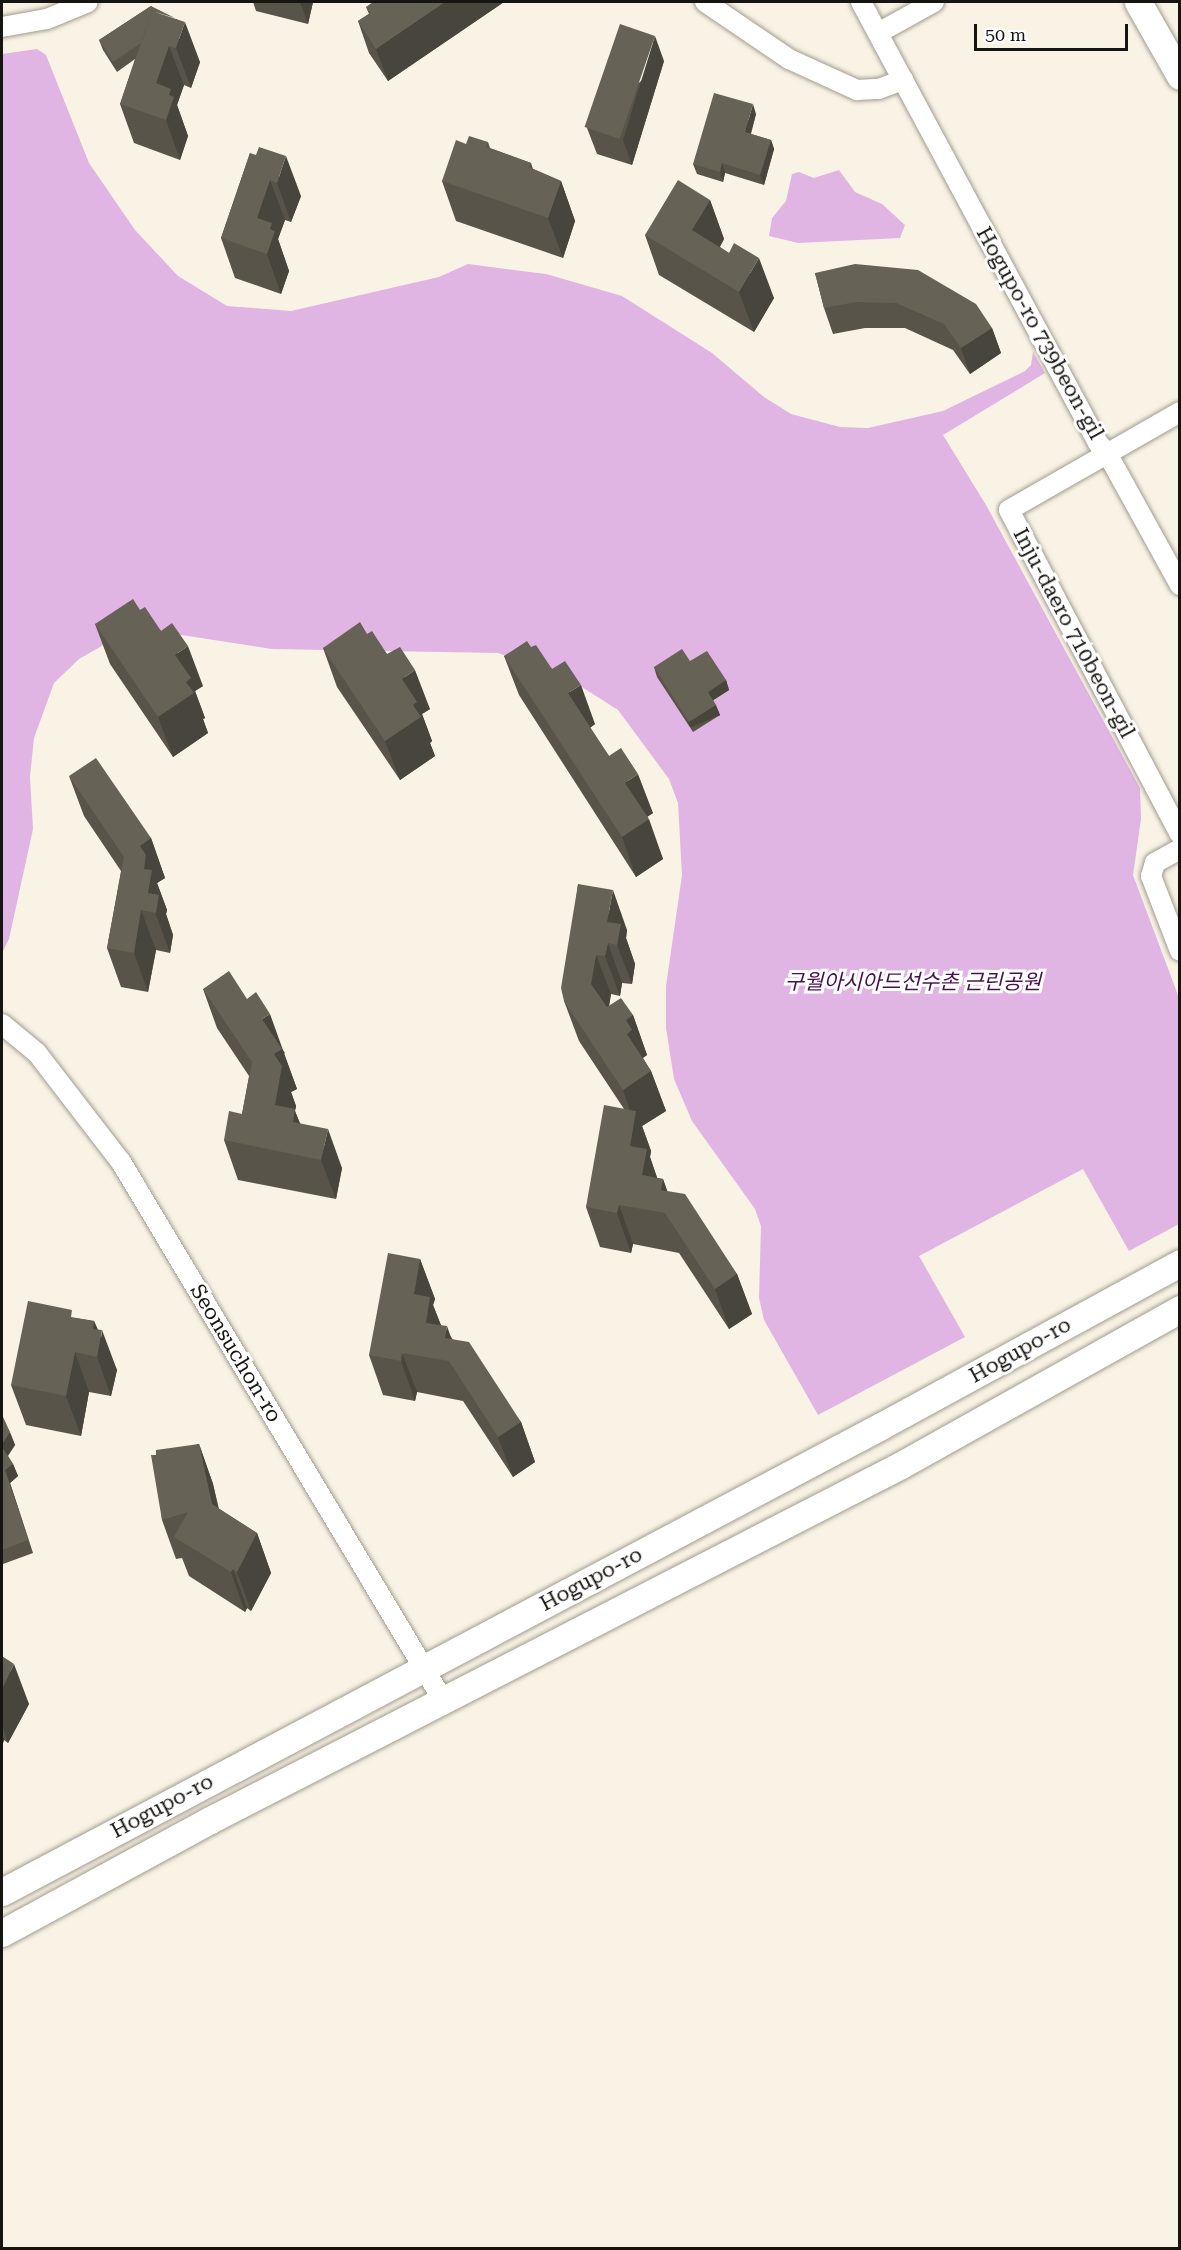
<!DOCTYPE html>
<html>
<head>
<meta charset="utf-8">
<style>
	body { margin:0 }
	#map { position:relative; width:1181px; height:2250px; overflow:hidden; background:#f8f3e5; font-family:"Roboto Serif","Noto Sans KR",serif }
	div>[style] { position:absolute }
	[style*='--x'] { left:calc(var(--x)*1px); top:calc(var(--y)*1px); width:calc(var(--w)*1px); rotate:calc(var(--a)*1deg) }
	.green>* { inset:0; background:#e0b4e3 }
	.roads { filter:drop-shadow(0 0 2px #a19c8f) drop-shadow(0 0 2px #a19c8f) }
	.street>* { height:20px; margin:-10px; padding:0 10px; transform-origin:10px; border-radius:10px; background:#fff }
	.secondary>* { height:27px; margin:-13.5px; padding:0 13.5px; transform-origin:13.5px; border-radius:13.5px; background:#fff }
	.wall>* { inset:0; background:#58544a }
	.shaded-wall>* { inset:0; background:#47453c; transform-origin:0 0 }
	.building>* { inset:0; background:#666256; transform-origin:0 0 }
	span { translate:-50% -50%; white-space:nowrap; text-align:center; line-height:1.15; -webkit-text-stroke:6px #fff; paint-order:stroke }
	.street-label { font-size:21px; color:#171511 }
	.park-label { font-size:21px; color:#47104d; font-style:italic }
	.frame { position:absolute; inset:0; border:3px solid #171511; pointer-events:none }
	.scale { position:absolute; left:974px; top:24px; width:154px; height:27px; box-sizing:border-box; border:3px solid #171511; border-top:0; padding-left:8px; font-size:18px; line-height:21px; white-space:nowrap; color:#171511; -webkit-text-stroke:4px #fff; paint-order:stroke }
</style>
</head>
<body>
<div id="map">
	<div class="green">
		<i style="clip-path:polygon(37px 49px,46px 55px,89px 163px,135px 230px,178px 276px,227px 306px,291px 311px,439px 277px,468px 264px,546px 274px,622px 296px,712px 353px,764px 397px,791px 414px,840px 427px,868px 428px,943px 411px,1025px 371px,1031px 365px,1033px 352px,1045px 373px,943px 435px,986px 505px,1140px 788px,1141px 819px,1133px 875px,1179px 998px,1179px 1224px,1129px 1251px,1083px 1169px,919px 1256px,965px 1337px,818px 1415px,764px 1320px,759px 1298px,761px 1226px,755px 1209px,692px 1121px,674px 1079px,666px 1028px,666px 986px,682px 875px,678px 803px,669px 779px,618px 710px,566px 677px,498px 653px,272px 649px,143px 629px,114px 639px,79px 659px,54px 683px,34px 738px,30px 777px,33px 829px,9px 939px,2px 953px,2px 54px)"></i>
		<i style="clip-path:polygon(839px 170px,855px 192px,882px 204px,905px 225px,900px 238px,798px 243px,769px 236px,772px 218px,786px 201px,792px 174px,799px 172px,814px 178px)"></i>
	</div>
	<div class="roads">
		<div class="street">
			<i style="--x:705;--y:2;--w:102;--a:34.2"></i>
			<i style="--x:789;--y:59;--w:75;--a:24.5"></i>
			<i style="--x:857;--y:90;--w:22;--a:-3"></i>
			<i style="--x:879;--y:89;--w:26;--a:-21"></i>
			<i style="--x:861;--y:2;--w:501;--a:61.75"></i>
			<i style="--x:1098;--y:443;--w:13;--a:48"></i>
			<i style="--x:1107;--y:453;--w:151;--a:61.1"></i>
			<i style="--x:2;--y:27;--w:46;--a:-10.1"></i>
			<i style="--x:47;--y:19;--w:44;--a:-22.5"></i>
			<i style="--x:878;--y:33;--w:64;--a:-29"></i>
			<i style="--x:1180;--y:412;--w:197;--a:150.2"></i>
			<i style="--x:1009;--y:510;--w:366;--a:62.2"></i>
			<i style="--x:1180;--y:849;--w:29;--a:151"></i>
			<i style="--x:1155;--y:863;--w:14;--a:107"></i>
			<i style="--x:1151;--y:876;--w:80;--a:68.9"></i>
			<i style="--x:2;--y:1024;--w:45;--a:39.6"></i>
			<i style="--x:37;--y:1053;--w:138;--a:52.4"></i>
			<i style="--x:121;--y:1162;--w:629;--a:59.11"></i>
		</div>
		<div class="secondary">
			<i style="--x:1138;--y:2;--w:85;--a:60.4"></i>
			<i style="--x:2;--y:1892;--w:995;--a:-27.93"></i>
			<i style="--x:881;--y:1426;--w:341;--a:-28.6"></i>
			<i style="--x:2;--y:1933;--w:237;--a:-28.5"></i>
			<i style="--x:210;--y:1820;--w:777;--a:-27.19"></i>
			<i style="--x:901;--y:1465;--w:320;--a:-29.2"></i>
		</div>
	</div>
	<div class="wall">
		<i style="clip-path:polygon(253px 2px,313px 2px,308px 24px,256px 11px)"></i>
		<i style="clip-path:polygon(387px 2px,504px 2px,388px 81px,369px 53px,358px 21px,369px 14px,366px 7px,384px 3px)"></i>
		<i style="clip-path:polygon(151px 6px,200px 62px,191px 88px,184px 85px,177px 105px,188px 136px,180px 160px,134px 143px,120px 104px,135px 59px,117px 72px,103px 50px,99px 40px)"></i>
		<i style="clip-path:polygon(664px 61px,632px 165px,597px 154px,587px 128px)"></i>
		<i style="clip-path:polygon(756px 114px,751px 134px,771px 140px,774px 149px,764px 185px,725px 173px,723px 182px,697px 174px,693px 164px)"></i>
		<i style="clip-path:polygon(488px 142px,490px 148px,531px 163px,533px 169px,561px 181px,575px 221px,563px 258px,456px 221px,442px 181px,466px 144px)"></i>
		<i style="clip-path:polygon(250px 153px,301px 196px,291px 222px,285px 220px,278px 239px,289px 271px,281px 294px,235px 278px,221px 238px)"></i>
		<i style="clip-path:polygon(710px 200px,724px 239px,720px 247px,729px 253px,774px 298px,754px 332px,659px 275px,645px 235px)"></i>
		<i style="clip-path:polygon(815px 273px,992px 328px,1001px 353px,970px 374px,953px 350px,905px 328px,865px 328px,833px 334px,824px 308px)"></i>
		<i style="clip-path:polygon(140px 610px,161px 631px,203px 686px,195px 691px,205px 718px,203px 719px,208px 733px,173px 757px,110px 664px,95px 624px)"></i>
		<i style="clip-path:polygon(367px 634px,387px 654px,430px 709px,422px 714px,432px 741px,430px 743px,435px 756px,400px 780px,337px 687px,323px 648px)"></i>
		<i style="clip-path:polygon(531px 647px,552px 669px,595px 724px,590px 728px,609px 756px,653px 813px,647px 817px,663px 859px,636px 877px,519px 695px,504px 656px)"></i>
		<i style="clip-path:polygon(690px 661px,726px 680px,729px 690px,713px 700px,720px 715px,693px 732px,657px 677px,654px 667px)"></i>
		<i style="clip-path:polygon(69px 776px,151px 838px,165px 878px,157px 883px,167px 910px,166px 914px,173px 935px,170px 953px,156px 950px,148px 992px,121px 987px,107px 948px,121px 871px,84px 816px)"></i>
		<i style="clip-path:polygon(578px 884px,627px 930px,626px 938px,635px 964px,632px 984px,622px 983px,620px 996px,611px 994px,609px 1006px,633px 1015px,647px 1055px,643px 1058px,651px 1071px,666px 1111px,642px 1126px,651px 1151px,650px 1157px,657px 1178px,663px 1179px,667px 1191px,737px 1274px,752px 1314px,729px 1329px,679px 1253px,633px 1244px,631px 1253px,600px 1247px,586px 1207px,624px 1109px,579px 1041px,564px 1001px)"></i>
		<i style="clip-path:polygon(203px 989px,247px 999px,285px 1053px,284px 1054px,297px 1089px,291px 1092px,296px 1106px,295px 1111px,300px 1123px,342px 1168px,336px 1199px,238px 1180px,224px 1140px,242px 1114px,249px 1076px,217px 1028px)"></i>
		<i style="clip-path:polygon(420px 1259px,435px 1299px,433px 1305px,441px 1325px,521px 1422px,535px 1462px,513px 1477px,463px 1401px,417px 1392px,415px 1401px,383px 1395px,369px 1355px)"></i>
		<i style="clip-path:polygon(75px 1318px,94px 1321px,117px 1370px,111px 1396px,89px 1392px,81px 1436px,26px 1425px,11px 1385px)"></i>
		<i style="clip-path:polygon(2px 1415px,15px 1445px,8px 1456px,13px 1464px,18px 1476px,10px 1483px,33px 1553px,3px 1564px,2px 1562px)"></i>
		<i style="clip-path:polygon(199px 1444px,213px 1484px,219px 1509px,257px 1533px,271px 1573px,251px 1611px,247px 1608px,245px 1612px,189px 1576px,182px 1558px,176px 1559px,162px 1520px,156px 1455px)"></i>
		<i style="clip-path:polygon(2px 1656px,29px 1704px,8px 1743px,4px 1740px,3px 1743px,2px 1743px)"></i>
	</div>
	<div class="shaded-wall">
		<i style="clip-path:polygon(300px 2px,313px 2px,308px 24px)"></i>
		<i style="clip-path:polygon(445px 2px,504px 2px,388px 81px,376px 49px)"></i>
		<i style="left:177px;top:19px;width:10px;height:77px;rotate:73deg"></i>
		<i style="clip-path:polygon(185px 22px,200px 62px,191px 88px,176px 48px)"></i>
		<i style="clip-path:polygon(655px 36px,664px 61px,632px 165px,623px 140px)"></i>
		<i style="clip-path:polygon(169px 46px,184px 85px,177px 105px,188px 136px,180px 160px,166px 120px,156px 83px)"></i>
		<i style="clip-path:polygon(753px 104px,756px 114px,748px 142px,745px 132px)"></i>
		<i style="clip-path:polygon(771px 140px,774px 149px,764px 185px,760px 175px)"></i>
		<i style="clip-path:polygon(286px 156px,301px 196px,291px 222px,277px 183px)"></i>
		<i style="clip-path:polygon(722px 163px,725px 173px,723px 182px,720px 172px)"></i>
		<i style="clip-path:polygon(270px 180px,285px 220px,278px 239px,289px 271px,281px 294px,267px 254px,257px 218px)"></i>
		<i style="clip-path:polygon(561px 181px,575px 221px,563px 258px,548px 218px)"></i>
		<i style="clip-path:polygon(710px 200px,724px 239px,706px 270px,692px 230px)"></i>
		<i style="clip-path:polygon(759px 258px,774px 298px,754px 332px,739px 292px)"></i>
		<i style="clip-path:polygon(992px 328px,1001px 353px,970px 374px,961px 348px)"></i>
		<i style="clip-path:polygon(188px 646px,203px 686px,195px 691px,205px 718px,203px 719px,208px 733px,173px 757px,158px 717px,175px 655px)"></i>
		<i style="clip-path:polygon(415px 670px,430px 709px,422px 714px,432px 741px,430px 743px,435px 756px,400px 780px,385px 741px,402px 679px)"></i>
		<i style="clip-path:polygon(726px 680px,729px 690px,712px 701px,708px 692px)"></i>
		<i style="clip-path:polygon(581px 685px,595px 724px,582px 733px,568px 693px)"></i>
		<i style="left:716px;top:705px;width:11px;height:32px;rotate:68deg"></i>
		<i style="clip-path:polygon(638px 774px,653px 813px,639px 822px,625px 783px)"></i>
		<i style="clip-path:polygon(649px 819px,663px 859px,636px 877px,622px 837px)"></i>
		<i style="clip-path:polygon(151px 838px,165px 878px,157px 883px,167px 910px,166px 914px,173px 935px,170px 953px,148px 893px,144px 869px,140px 846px)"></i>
		<i style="clip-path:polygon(613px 890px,627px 930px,626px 938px,635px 964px,632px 984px,617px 945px,607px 922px)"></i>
		<i style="clip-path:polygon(141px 910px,156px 950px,148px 992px,134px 953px)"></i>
		<i style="clip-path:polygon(608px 943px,622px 983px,620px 996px,605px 956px)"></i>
		<i style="clip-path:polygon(596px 955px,611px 994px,606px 1024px,591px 984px)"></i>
		<i style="clip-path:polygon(270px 1014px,297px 1089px,291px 1092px,296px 1106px,295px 1111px,309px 1149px,275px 1105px,262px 1019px)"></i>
		<i style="clip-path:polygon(633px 1015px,647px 1055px,642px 1058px,627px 1034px,626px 1020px)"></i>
		<i style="clip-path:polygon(651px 1071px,666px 1111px,642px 1126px,651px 1151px,650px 1157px,661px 1189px,663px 1179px,677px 1218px,661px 1190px,655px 1212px,630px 1146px,634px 1122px,623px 1090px)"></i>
		<i style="clip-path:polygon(328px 1129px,342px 1168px,336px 1199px,321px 1160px)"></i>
		<i style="clip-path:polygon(619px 1205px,633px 1244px,631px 1253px,617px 1213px)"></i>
		<i style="clip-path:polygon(420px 1259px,435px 1299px,433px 1305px,445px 1336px,447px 1326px,461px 1366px,445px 1338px,441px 1360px,414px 1294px)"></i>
		<i style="clip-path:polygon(737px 1274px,752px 1314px,729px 1329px,715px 1289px)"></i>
		<i style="clip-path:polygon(94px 1321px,101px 1339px,102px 1330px,117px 1370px,111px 1396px,97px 1357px,93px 1329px)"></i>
		<i style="clip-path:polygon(75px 1352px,89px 1392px,81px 1436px,66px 1396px)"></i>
		<i style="clip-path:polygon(402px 1353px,417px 1392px,415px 1401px,401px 1361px)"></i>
		<i style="clip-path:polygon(521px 1422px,535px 1462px,513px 1477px,498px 1437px)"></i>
		<i style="clip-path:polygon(10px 1432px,15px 1445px,5px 1459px,2px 1448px,2px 1444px)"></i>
		<i style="clip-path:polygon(199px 1444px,213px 1484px,226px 1544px,212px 1504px)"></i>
		<i style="clip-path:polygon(13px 1464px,18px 1476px,10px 1483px,33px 1553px,5px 1470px)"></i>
		<i style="clip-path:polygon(257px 1533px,271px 1573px,251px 1611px,237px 1572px)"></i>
		<i style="clip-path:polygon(233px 1569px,247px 1608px,245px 1612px,231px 1572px)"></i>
		<i style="clip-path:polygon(14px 1664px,29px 1704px,8px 1743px,2px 1724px,2px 1689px)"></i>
		<i style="clip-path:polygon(2px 1732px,4px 1740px,3px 1743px,2px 1740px)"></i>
	</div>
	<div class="building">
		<i style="clip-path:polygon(373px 2px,383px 2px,384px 3px,387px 2px,445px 2px,376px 49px,358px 21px,370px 13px,366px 7px)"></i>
		<i style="clip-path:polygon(151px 6px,175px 18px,152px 11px,141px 43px,113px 62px,99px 40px)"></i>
		<i style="clip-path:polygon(152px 11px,185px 22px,176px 48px,169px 46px,156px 83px,171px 89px,169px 95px,174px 97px,166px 120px,120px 104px)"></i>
		<i style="left:620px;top:24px;width:37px;height:109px;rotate:19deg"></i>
		<i style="clip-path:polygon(714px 93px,753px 104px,745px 132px,771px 140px,760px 175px,722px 163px,720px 172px,693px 164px)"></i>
		<i style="clip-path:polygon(469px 136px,488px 142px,486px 147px,531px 163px,529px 167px,561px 181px,548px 218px,442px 181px,456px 140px,466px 144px)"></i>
		<i style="clip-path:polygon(259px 147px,286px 156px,277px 183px,270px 180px,257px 218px,272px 223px,270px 229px,275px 231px,267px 254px,221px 238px,250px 153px,256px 155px)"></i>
		<i style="clip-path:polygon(678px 180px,710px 200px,692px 230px,729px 253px,734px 243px,759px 258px,739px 292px,645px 235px)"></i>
		<i style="clip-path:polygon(855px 264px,918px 270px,976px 304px,992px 328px,961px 348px,944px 324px,896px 303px,856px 302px,824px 308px,815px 273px)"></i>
		<i style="clip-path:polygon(133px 599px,140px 610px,145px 607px,161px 631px,172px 623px,188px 646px,175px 655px,191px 678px,186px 682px,194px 693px,158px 717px,95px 624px)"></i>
		<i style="clip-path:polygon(360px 622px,367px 634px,372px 631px,387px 654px,400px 647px,415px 670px,402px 679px,417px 702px,413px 705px,421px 717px,385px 741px,323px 648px)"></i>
		<i style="clip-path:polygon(527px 641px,531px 647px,536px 645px,552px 669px,565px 661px,581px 685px,568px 693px,609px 756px,621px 748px,638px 774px,625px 783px,649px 819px,622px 837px,504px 656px)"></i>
		<i style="clip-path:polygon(682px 649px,690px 661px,707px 651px,726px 680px,708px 692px,716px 705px,689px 722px,654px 667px)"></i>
		<i style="clip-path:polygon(96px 758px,151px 838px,140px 846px,146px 855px,144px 869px,152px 870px,148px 893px,159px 895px,156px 913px,141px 910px,134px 953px,107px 948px,124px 857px,69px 776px)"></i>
		<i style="clip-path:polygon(578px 884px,613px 890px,607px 922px,621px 924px,617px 945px,608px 943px,605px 956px,596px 955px,591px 984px,607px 1007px,621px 998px,633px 1015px,626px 1020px,632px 1030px,627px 1034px,651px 1071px,623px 1090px,564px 1001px,561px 988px)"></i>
		<i style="clip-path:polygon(229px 971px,247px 999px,256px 992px,270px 1014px,262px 1019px,282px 1049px,274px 1054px,282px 1066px,275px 1105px,295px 1109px,293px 1122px,328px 1129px,321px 1160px,224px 1140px,229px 1111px,242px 1114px,252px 1062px,203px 989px)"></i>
		<i style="clip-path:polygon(604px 1105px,636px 1111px,630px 1146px,647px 1149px,642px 1175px,663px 1179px,661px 1190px,685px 1194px,737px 1274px,715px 1289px,665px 1213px,619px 1205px,617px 1213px,586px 1207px)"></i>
		<i style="clip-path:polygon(388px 1253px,420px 1259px,414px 1294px,430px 1297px,426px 1323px,447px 1326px,445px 1338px,469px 1342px,521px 1422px,498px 1437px,449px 1361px,402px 1353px,401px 1361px,369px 1355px)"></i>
		<i style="clip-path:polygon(28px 1301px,72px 1310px,71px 1317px,94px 1321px,93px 1329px,102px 1330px,97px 1357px,75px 1352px,66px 1396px,11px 1385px)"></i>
		<i style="clip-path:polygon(2px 1415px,10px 1432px,2px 1444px)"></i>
		<i style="clip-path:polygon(199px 1444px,212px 1504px,257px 1533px,237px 1572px,233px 1569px,231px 1572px,174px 1537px,188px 1512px,162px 1520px,151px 1455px,156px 1455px,156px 1450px)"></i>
		<i style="clip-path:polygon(2px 1447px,13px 1464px,5px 1470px,28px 1540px,2px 1550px)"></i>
		<i style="clip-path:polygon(2px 1656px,14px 1664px,2px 1689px)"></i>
	</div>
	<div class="street-label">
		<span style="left:1040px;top:333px;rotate:61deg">Hogupo-ro 739beon-gil</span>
		<span style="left:1074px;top:633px;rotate:62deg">Inju-daero 710beon-gil</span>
		<span style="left:1020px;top:1350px;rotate:-29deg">Hogupo-ro</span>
		<span style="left:236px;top:1353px;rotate:59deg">Seonsuchon-ro</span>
		<span style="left:591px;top:1579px;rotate:-28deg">Hogupo-ro</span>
		<span style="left:162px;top:1806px;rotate:-28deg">Hogupo-ro</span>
	</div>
	<div class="park-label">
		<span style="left:913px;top:982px">구월아시아드선수촌 근린공원</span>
	</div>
	<div class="frame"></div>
	<div class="scale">50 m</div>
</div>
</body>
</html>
